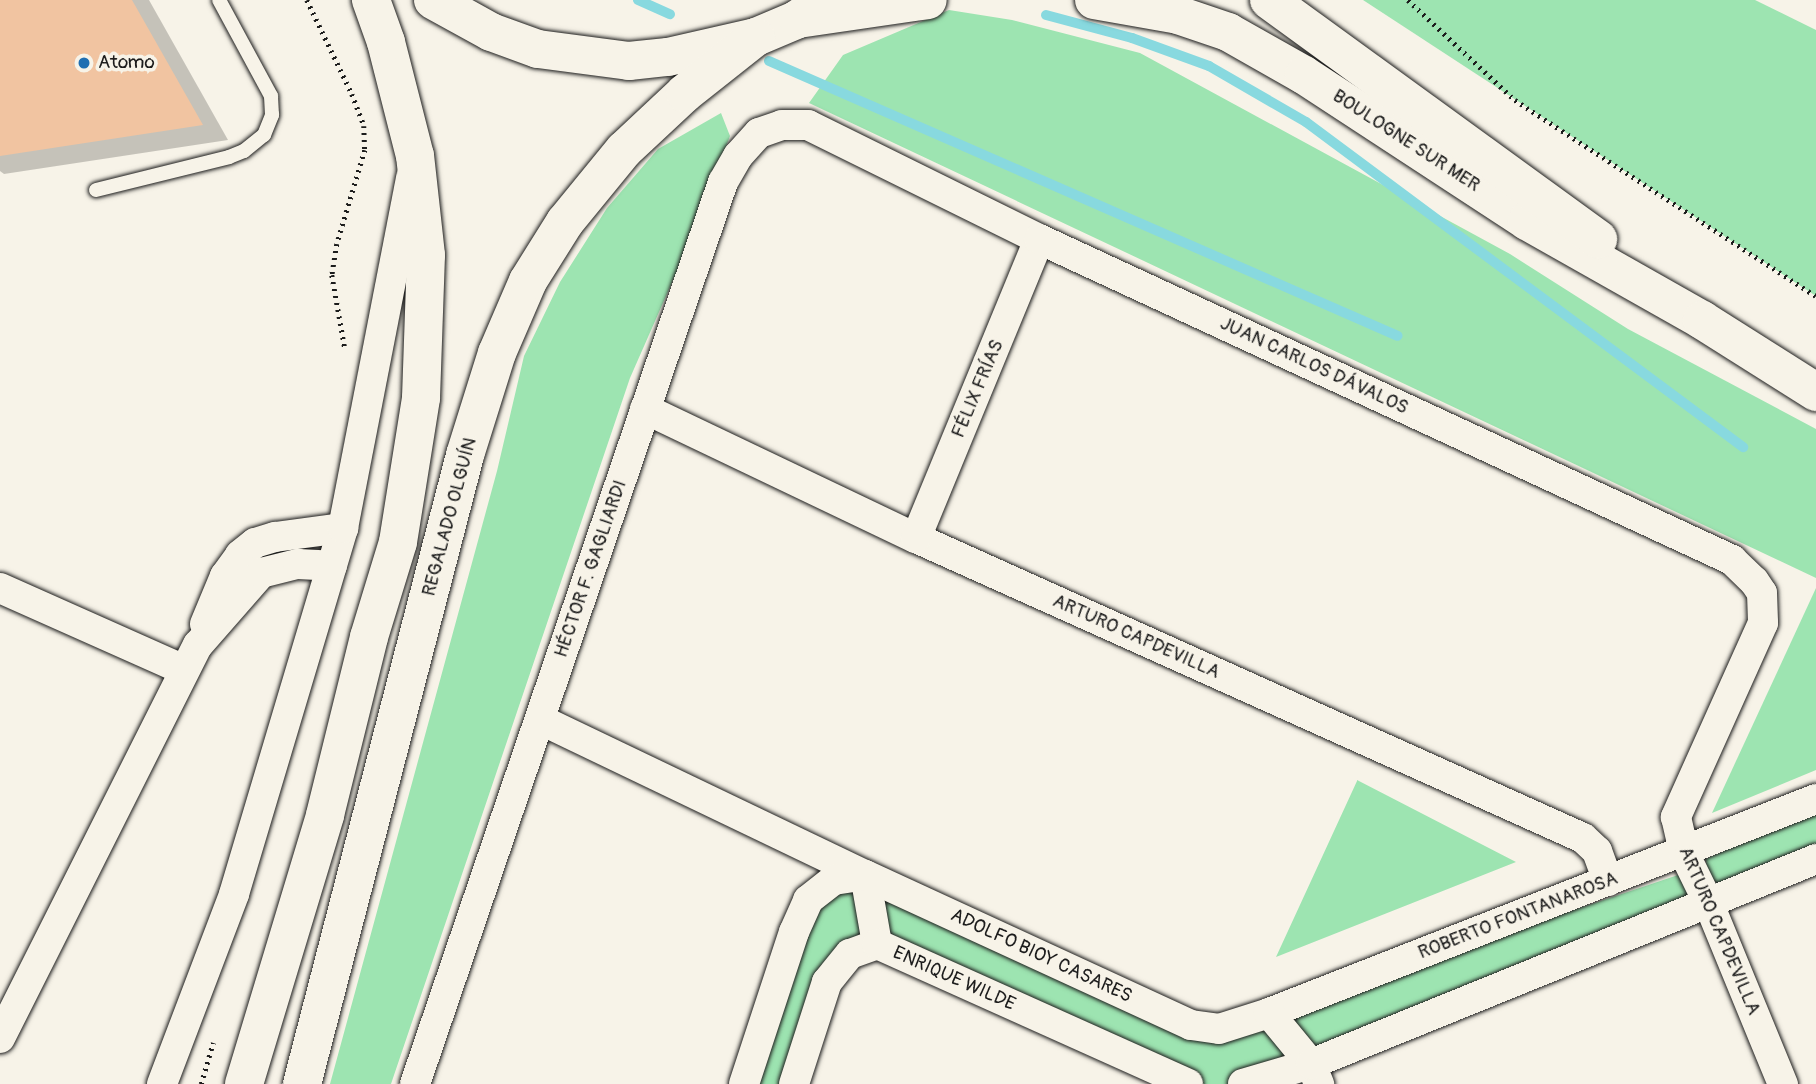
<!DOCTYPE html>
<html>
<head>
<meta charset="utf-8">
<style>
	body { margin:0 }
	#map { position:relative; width:1816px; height:1084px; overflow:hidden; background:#f7f3e8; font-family:Pangolin,sans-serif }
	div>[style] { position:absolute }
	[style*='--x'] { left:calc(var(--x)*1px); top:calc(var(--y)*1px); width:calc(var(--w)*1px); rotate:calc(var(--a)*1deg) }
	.green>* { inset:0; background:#9de4b1 }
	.shadow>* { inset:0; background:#0003 }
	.stream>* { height:10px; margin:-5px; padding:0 5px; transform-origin:5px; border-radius:5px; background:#88d9df }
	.building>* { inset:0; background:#f1c4a1 }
	.path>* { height:4.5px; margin-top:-2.25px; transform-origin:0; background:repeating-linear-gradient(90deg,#1c1c1c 0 2px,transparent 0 7px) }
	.roads { filter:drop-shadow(0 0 2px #1c1c1c) drop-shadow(0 0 2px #1c1c1c) }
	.service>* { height:14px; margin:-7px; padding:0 7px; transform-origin:7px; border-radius:7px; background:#f7f3e8 }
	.minor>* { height:30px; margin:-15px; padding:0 15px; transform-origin:15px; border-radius:15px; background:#f7f3e8 }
	.primary>* { height:38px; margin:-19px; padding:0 19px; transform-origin:19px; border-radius:19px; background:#f7f3e8 }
	.dots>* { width:19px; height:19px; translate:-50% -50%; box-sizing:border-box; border:4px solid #f7f3e8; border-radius:50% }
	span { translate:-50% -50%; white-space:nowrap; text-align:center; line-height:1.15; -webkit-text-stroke:7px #f7f3e8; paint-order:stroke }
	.poi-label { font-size:19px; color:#1c1c1c }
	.left { translate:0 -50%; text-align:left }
	.street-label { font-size:19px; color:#1c1c1c }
</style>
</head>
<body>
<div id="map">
	<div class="green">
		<i style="clip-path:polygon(1363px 0,1755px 0,1816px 30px,1816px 296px)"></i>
		<i style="clip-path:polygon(949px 10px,1012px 20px,1140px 53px,1510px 254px,1628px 329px,1816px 429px,1816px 578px,809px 103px,843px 55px)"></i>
		<i style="clip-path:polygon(721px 113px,730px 136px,681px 262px,630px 378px,391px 1084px,330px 1084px,497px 471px,524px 356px,560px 282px,607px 208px,658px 149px)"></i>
		<i style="clip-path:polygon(1816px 588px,1816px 770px,1712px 813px)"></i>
		<i style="clip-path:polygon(1357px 780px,1516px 862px,1276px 957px,1357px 781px)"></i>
		<i style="clip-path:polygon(1816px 810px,1816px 859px,1311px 1064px,1243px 1084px,1188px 1084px,877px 944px,850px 954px,827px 982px,794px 1084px,744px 1084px,794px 932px,808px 900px,834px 880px,865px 875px,1191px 1025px,1219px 1029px,1693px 870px,1709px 902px,1706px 859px)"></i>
	</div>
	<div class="shadow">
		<i style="clip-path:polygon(0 0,149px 0,228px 140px,4px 174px,0 171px)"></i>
	</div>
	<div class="stream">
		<i style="--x:638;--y:0;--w:35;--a:24"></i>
		<i style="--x:1046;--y:15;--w:89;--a:15"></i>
		<i style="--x:1132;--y:38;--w:82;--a:20"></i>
		<i style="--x:1209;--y:66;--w:112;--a:30"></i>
		<i style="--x:1306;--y:122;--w:545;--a:36.64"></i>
		<i style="--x:769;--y:61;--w:686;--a:23.62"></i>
	</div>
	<div class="building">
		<i style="clip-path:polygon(0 0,132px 0,203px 125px,0 156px)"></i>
	</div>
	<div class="path">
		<i style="--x:307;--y:0;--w:104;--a:64.4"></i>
		<i style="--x:352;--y:94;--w:34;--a:69"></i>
		<i style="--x:364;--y:126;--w:24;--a:88"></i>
		<i style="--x:365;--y:150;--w:98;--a:106.6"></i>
		<i style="--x:337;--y:244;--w:31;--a:99"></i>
		<i style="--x:332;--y:275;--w:75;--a:80"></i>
		<i style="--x:1408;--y:0;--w:146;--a:43.1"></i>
		<i style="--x:1515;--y:100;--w:359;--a:33.1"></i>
		<i style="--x:201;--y:1084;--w:43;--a:-73.7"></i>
	</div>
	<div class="roads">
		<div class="service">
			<i style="--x:96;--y:190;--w:137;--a:-13.9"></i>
			<i style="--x:229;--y:157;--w:16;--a:-22"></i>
			<i style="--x:244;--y:151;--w:26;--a:-39"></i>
			<i style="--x:264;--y:135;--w:22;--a:-68"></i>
			<i style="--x:272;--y:115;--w:19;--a:-93"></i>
			<i style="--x:271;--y:96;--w:109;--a:-118.4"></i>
		</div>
		<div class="minor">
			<i style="--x:645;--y:409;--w:300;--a:25.5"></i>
			<i style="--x:916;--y:538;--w:731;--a:24.22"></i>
			<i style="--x:1583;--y:838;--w:19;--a:43"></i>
			<i style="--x:1597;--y:851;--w:32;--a:70"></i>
			<i style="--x:916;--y:538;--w:323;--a:-67.6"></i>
			<i style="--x:0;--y:588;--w:201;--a:24"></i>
			<i style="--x:205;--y:624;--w:52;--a:-67.4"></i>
			<i style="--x:225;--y:576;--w:26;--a:-54"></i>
			<i style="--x:240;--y:555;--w:19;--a:-39"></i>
			<i style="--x:255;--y:543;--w:21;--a:-17"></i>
			<i style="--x:275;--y:537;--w:69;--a:-7.5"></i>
			<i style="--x:541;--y:720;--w:359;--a:25.6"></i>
			<i style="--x:865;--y:875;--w:359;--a:24.7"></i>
			<i style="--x:1191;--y:1025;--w:28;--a:8"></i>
			<i style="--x:1219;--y:1029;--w:52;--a:-17.7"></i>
			<i style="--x:1269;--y:1013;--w:587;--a:-21.37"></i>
			<i style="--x:865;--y:875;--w:70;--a:80.1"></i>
			<i style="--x:1269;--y:1013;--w:66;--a:50.5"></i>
			<i style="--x:1311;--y:1064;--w:22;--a:68"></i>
			<i style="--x:0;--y:1038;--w:440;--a:-63.3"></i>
			<i style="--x:198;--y:645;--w:96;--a:-48.8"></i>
			<i style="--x:261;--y:573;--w:38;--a:-14"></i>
			<i style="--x:298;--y:564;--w:34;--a:3"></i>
			<i style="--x:162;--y:1084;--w:203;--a:-69.2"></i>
			<i style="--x:234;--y:894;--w:382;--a:-73.4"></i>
			<i style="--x:343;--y:528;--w:357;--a:-79"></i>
			<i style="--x:415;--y:1084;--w:953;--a:-71.15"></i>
			<i style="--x:723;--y:182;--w:30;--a:-60"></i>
			<i style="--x:738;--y:156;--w:31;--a:-48"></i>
			<i style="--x:759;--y:133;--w:24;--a:-19"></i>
			<i style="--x:782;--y:125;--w:26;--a:0"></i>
			<i style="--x:808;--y:125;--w:258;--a:26.3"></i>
			<i style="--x:1039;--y:239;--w:764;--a:24.85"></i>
			<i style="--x:1732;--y:560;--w:30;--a:44"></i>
			<i style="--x:1754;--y:581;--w:14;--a:56"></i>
			<i style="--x:1762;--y:593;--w:30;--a:88"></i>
			<i style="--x:1763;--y:623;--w:213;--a:114.2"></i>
			<i style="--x:1676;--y:817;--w:37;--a:77"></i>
			<i style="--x:1684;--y:853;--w:57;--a:63.9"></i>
			<i style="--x:1709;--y:904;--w:195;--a:67.7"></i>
			<i style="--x:744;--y:1084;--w:160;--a:-71.8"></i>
			<i style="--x:794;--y:932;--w:35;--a:-66"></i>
			<i style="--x:808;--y:900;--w:33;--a:-38"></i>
			<i style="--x:834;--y:880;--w:31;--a:-9"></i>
			<i style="--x:794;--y:1084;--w:107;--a:-72.1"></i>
			<i style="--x:827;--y:982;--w:36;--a:-51"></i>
			<i style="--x:850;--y:954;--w:29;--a:-20"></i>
			<i style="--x:877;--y:944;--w:341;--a:24.2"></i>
			<i style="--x:1243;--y:1084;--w:71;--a:-16.4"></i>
			<i style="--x:1311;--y:1064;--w:545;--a:-22.09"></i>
		</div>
		<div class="primary">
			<i style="--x:433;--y:0;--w:66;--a:28.9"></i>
			<i style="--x:491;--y:32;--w:50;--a:19.9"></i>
			<i style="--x:538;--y:49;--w:92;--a:7.5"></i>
			<i style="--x:629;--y:61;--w:39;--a:-6"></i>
			<i style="--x:668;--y:57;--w:90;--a:-12.8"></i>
			<i style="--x:756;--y:37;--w:43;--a:-23"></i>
			<i style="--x:796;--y:20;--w:36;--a:-34"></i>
			<i style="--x:1094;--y:0;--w:85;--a:10.1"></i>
			<i style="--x:1178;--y:15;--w:53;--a:18.8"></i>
			<i style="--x:1228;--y:32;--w:87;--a:29.5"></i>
			<i style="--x:1304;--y:75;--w:267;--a:33.2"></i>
			<i style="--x:1527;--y:221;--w:201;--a:29.5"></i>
			<i style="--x:1702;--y:320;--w:135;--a:32.3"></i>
			<i style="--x:1269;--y:0;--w:407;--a:36"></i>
			<i style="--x:798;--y:19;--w:131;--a:-8.3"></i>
			<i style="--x:244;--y:1084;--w:281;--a:-73.2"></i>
			<i style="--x:325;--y:815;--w:183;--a:-76.1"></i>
			<i style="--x:369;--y:637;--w:99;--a:-73"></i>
			<i style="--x:398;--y:542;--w:146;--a:-80.9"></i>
			<i style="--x:421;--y:398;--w:143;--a:-88"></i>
			<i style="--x:426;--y:255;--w:100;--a:-96.3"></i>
			<i style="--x:415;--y:156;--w:118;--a:-104.3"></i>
			<i style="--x:386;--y:42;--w:45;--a:-109.7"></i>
			<i style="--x:302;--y:1084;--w:650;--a:-75.47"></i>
			<i style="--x:465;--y:455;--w:107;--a:-72.6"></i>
			<i style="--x:497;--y:353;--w:78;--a:-66.7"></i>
			<i style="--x:528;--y:281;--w:70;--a:-57.9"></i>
			<i style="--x:565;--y:222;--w:93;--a:-50.7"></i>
			<i style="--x:624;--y:150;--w:83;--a:-43.1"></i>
			<i style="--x:685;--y:93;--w:90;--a:-38.3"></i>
		</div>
	</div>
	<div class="dots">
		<i style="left:84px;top:63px;background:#1f6fb2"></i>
	</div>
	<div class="poi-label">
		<span class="left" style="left:98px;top:63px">Atomo</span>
	</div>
	<div class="street-label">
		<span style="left:1406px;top:141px;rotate:33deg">BOULOGNE SUR MER</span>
		<span style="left:1314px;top:366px;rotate:25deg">JUAN CARLOS DÁVALOS</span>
		<span style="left:978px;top:389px;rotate:-67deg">FÉLIX FRÍAS</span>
		<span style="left:450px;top:517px;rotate:-75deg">REGALADO OLGUÍN</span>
		<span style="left:591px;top:569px;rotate:-71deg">HÉCTOR F. GAGLIARDI</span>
		<span style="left:1136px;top:637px;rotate:24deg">ARTURO CAPDEVILLA</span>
		<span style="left:1518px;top:916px;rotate:-21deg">ROBERTO FONTANAROSA</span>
		<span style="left:1719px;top:931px;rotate:67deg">ARTURO CAPDEVILLA</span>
		<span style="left:1041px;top:956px;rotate:25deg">ADOLFO BIOY CASARES</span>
		<span style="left:954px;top:979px;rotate:24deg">ENRIQUE WILDE</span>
	</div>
</div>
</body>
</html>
